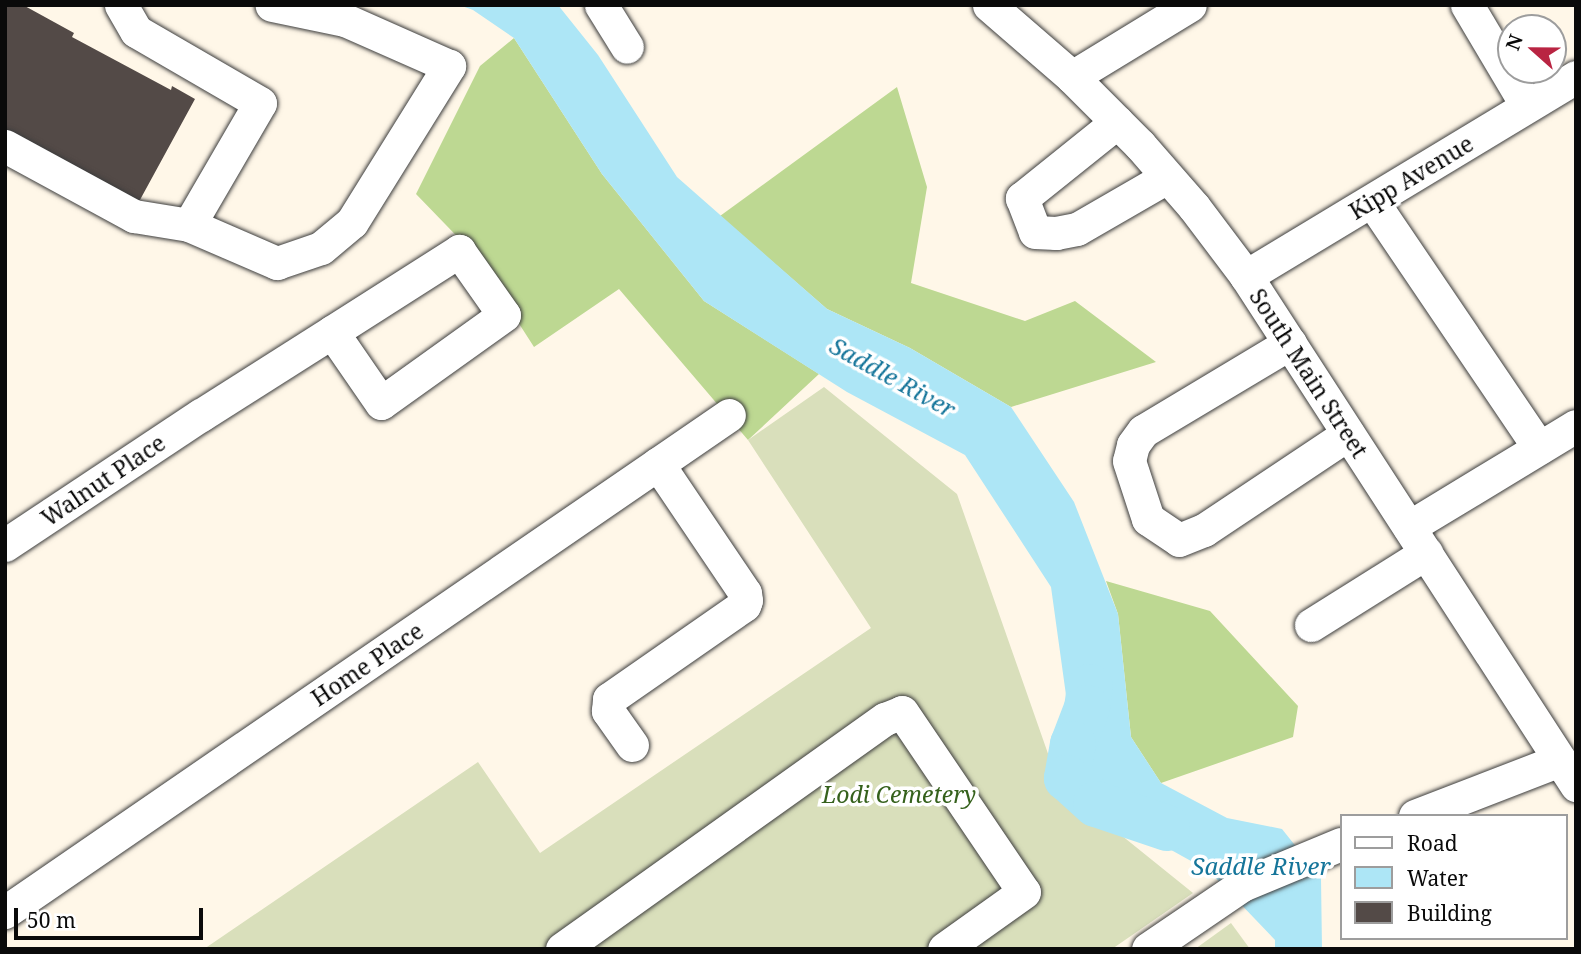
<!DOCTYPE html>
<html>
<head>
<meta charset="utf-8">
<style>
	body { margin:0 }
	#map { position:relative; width:1581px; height:954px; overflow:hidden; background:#fff7e8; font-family:"Noto Serif",serif }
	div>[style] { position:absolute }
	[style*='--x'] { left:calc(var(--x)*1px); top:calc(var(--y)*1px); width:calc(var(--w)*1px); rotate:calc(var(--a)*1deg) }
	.forest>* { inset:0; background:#bdd892 }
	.cemetery>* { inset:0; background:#d9dfbb }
	.water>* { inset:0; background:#ade6f6 }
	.river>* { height:46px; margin:-23px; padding:0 23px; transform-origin:23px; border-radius:23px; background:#ade6f6 }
	.building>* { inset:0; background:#534a47 }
	.roads { filter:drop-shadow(0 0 2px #3d3d3d) drop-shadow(0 0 2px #3d3d3d) }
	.minor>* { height:33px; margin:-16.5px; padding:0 16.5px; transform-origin:16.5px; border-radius:16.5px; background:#fff }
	span { translate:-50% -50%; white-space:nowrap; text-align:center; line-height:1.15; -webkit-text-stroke:7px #fff; paint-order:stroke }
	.street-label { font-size:23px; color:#0a0a0a }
	.park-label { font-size:23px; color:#35611c; font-style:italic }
	.water-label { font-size:24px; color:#15759a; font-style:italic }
	.frame { position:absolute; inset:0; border:7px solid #0a0a0a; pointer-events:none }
	.legend { position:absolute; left:1340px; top:814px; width:228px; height:126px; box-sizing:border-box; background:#fff; border:2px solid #9d9d9d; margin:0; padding:9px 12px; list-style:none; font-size:21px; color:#0a0a0a }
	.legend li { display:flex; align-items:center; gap:14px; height:35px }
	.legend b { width:35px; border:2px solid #9d9d9d }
	.north { position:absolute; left:1497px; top:14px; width:70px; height:70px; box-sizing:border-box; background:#fff; border:2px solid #9d9d9d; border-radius:50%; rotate:291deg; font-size:19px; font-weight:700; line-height:28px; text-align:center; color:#0a0a0a }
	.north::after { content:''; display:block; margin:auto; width:24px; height:32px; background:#b92442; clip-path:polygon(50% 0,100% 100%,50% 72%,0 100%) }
	.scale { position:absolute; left:14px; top:908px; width:189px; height:32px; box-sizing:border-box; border:4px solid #0a0a0a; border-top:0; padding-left:9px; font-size:21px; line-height:24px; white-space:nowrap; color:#0a0a0a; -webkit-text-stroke:5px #fff; paint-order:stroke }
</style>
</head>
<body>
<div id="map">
	<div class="forest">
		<i style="clip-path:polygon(514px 38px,602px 174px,704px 301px,819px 374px,748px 440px,619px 289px,534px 347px,475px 255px,416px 194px,480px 66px)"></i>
		<i style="clip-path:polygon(897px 87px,927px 187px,911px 283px,1025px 321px,1075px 301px,1156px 362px,1011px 407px,910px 348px,827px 309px,720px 216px)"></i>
		<i style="clip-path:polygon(1106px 581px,1210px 611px,1298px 706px,1293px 737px,1161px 783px,1131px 737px,1118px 614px)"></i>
	</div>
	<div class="cemetery">
		<i style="clip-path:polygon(824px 387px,957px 494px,1059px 785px,1193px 893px,1112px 949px,204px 949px,478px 762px,540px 853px,871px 628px,748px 440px)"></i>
		<i style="clip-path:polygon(1231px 923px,1250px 949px,1195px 949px)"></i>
	</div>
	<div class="water">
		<i style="clip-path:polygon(459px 5px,558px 5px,598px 55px,677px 177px,827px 309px,910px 348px,1011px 407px,1074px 502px,1118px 614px,1131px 737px,1161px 783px,1227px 818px,1282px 829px,1321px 878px,1322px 949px,1275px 949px,1275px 940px,1209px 871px,1155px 841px,1101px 803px,1075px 760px,1051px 587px,965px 455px,847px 392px,704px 301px,602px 174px,514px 38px,473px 10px)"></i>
	</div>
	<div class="river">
		<i style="--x:1090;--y:687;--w:21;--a:98"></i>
		<i style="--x:1087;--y:708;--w:39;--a:111"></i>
		<i style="--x:1073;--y:744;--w:35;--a:100"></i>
		<i style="--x:1067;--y:778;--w:39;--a:42"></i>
		<i style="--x:1096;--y:804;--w:75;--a:18.7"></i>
	</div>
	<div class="building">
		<i style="clip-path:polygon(5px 5px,23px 5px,74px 33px,72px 37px,171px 90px,172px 86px,195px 99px,135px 209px,5px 138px)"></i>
	</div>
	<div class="roads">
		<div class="minor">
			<i style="--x:601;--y:5;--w:49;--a:58.2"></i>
			<i style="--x:989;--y:5;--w:110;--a:40.9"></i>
			<i style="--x:1072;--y:77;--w:96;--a:45"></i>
			<i style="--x:1140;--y:145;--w:82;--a:48.9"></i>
			<i style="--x:1194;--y:207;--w:86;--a:53"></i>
			<i style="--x:1246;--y:276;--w:607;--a:57.04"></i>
			<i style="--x:1467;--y:5;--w:117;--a:59.3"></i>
			<i style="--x:1072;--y:77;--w:138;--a:-31.4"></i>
			<i style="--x:1117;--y:122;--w:122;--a:141.3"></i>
			<i style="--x:1022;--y:198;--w:36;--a:69"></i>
			<i style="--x:1035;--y:232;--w:21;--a:3"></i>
			<i style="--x:1056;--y:233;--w:21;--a:-11"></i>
			<i style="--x:1077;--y:229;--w:104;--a:-30"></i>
			<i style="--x:5;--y:146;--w:147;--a:28.5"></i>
			<i style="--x:134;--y:216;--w:56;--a:9.3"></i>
			<i style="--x:189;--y:225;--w:141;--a:-59.8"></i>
			<i style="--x:260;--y:103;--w:143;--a:-149.9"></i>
			<i style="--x:136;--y:31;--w:30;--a:-120"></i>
			<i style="--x:1372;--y:201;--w:298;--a:55.9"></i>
			<i style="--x:189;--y:225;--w:96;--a:23.4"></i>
			<i style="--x:277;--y:263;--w:46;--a:-18.8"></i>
			<i style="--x:321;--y:248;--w:40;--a:-40"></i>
			<i style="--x:352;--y:222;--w:184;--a:-58.1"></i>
			<i style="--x:449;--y:66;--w:114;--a:-156.1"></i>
			<i style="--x:345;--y:20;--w:75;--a:-168.4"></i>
			<i style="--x:1246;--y:276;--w:385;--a:-31.1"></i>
			<i style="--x:1290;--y:343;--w:171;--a:149.1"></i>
			<i style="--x:1143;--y:431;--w:17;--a:126"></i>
			<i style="--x:1133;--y:445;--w:16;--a:104"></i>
			<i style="--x:1129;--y:461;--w:61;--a:71.9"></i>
			<i style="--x:1148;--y:519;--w:37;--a:34"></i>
			<i style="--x:1179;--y:540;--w:27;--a:-22"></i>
			<i style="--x:1204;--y:530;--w:173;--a:-33.7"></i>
			<i style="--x:1409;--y:527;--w:195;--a:-31.2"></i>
			<i style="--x:5;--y:545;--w:235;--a:-33.6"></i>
			<i style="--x:201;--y:415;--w:155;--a:-32.4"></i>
			<i style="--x:332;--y:332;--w:151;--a:-32.5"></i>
			<i style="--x:459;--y:251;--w:78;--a:54.9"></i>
			<i style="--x:504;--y:315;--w:151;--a:144.4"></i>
			<i style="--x:381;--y:403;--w:86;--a:-124.6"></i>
			<i style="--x:1311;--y:625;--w:136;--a:-32.1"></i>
			<i style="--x:632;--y:745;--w:42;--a:-125.2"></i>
			<i style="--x:608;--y:711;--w:12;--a:-85"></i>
			<i style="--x:609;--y:699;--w:165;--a:-34.8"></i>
			<i style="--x:744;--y:605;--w:5;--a:-68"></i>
			<i style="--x:746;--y:600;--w:7;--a:-98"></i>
			<i style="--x:745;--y:593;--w:156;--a:-124"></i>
			<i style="--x:1415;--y:816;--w:155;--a:-21.1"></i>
			<i style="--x:5;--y:912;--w:878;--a:-34.47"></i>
			<i style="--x:562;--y:949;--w:397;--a:-35.5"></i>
			<i style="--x:885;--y:719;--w:18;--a:-22"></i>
			<i style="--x:902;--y:712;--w:217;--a:55.9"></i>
			<i style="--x:1024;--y:892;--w:98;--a:144.5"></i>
			<i style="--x:1148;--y:949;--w:114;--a:-34.2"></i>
			<i style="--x:1242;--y:885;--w:107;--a:-22.5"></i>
		</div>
	</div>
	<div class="street-label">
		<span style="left:1411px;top:177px;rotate:-31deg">Kipp Avenue</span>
		<span style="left:1309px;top:373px;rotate:57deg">South Main Street</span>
		<span style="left:103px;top:480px;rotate:-34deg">Walnut Place</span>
		<span style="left:367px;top:664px;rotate:-34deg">Home Place</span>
	</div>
	<div class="park-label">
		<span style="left:899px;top:794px">Lodi Cemetery</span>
	</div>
	<div class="water-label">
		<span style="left:893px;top:377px;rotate:29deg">Saddle River</span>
		<span style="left:1261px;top:866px">Saddle River</span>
	</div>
	<div class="frame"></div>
	<ul class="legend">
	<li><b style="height:9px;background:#fff"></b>Road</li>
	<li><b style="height:19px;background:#ade6f6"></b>Water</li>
	<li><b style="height:19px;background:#534a47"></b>Building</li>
	</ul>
	<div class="north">N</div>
	<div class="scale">50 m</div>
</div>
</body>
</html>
